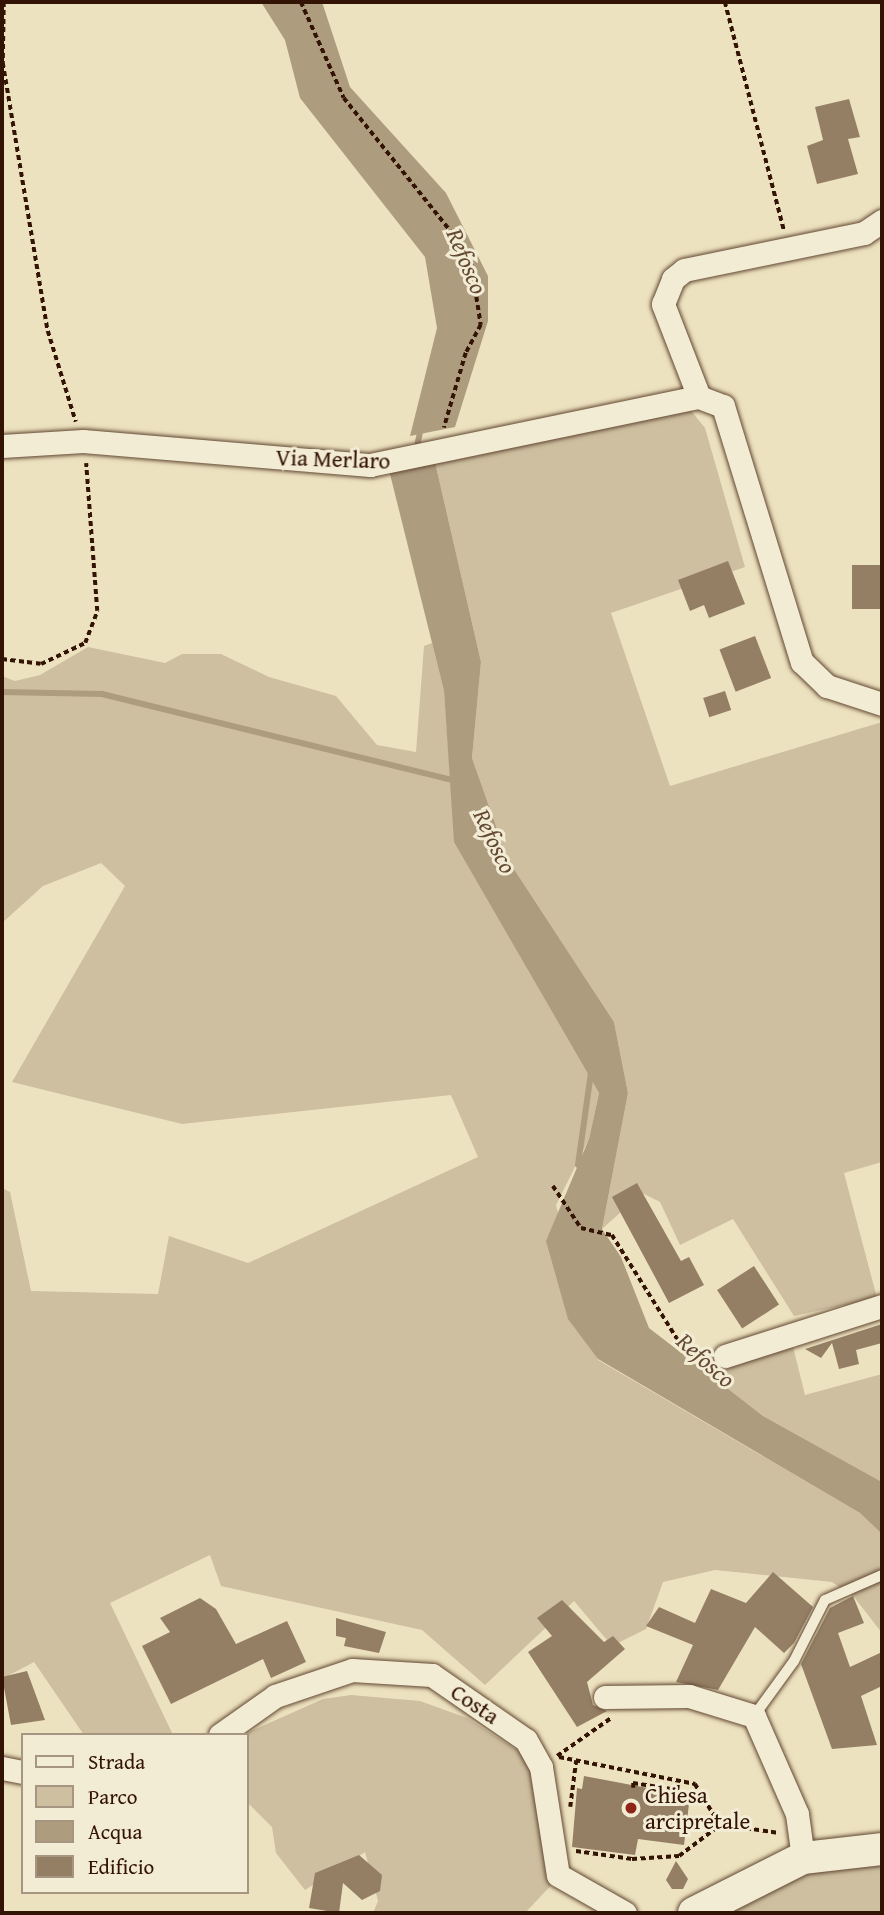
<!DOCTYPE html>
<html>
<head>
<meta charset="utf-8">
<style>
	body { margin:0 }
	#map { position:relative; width:884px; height:1915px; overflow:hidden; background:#ede2bf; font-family:"Gentium Book Plus",serif }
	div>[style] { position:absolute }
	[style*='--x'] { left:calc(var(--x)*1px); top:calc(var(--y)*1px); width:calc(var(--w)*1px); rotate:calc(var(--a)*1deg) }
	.green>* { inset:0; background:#cdbf9f }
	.water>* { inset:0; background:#ae9c7f }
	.stream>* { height:6px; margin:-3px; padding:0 3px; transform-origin:3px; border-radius:3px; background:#ae9c7f }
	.building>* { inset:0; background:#947f65; transform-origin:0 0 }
	.path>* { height:3.5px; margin-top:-1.75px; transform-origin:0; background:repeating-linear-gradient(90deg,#331303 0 5px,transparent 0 8.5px) }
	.roads { filter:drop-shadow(0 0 2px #624732) drop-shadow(0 0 2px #624732) }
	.service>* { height:10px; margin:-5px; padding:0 5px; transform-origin:5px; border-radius:5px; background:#f3ecd5 }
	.minor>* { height:23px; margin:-11.5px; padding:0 11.5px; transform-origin:11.5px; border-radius:11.5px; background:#f3ecd5 }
	.secondary>* { height:32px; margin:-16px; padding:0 16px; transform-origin:16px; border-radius:16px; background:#f3ecd5 }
	.dots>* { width:19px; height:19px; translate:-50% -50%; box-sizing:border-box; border:4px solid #f3ecd5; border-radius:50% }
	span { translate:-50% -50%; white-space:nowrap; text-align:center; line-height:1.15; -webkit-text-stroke:6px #f3ecd5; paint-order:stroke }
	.street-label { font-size:23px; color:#331303 }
	.poi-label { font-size:23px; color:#331303 }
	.left { translate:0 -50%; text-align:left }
	.water-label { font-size:24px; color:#644a35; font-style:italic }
	.frame { position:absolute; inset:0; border:4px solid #331303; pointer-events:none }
	.legend { position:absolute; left:21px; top:1733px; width:228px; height:161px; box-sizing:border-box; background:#f3ecd5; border:2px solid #a69581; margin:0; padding:9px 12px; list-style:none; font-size:21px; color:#331303 }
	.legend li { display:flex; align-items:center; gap:14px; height:35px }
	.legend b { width:35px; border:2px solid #a69581 }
</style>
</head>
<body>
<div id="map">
	<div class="green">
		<i style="clip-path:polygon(688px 407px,705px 428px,745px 567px,611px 613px,670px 786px,882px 722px,882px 1162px,844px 1173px,877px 1298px,794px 1316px,733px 1219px,680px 1245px,660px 1202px,642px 1193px,602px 1229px,628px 1093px,614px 1022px,508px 860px,472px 758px,481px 662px,435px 462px)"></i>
		<i style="clip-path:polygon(432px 643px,444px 691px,455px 843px,599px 1093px,589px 1139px,556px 1205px,598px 1360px,860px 1513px,882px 1534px,882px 1633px,854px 1597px,832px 1582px,715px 1570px,663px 1582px,646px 1629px,612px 1646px,574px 1601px,485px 1685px,422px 1630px,221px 1586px,210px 1555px,110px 1603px,173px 1735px,84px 1735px,34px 1662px,2px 1679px,2px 1188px,10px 1192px,31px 1291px,158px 1294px,169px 1236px,248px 1263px,478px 1157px,451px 1095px,182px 1124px,12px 1082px,125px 886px,101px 863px,43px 886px,2px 923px,2px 676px,15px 681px,40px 675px,88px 647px,165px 663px,182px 654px,221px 654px,269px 677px,336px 696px,377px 745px,416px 752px,424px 646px)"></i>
		<i style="clip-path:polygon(793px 1347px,805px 1395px,882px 1374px,882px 1482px,763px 1416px,697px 1366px)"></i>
		<i style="clip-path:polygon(351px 1695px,420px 1701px,467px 1718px,517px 1750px,533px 1769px,558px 1878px,525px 1913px,373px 1913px,378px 1901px,365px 1852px,305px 1890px,276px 1853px,272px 1827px,247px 1802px,242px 1735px,323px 1699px)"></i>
		<i style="clip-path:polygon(882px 1860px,882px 1913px,707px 1913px,761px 1876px)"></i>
	</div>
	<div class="water">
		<i style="clip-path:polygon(261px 2px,322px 2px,350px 87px,446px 193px,488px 276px,488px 321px,455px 427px,410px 436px,437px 328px,425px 257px,300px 98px,285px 40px)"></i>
		<i style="clip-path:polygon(435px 462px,481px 662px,472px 758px,508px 860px,614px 1022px,628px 1093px,602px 1229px,621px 1257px,649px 1328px,763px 1416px,882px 1482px,882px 1534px,860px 1513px,598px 1359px,568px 1319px,546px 1241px,589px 1139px,599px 1093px,454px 842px,444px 691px,389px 470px)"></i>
	</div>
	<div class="stream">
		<i style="--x:416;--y:451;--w:24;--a:-78"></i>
		<i style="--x:2;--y:692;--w:100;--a:1.1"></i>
		<i style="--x:102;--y:694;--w:361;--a:13.8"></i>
		<i style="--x:578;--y:1165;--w:94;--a:-82"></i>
	</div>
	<div class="building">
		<i style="clip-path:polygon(849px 99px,860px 137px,848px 139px,858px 174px,817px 184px,807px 146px,823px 140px,815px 107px)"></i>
		<i style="clip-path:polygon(728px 561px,745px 604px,709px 618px,704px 605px,690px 611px,678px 580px)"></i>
		<i style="left:882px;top:565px;width:44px;height:30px;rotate:90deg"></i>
		<i style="left:755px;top:636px;width:45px;height:38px;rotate:69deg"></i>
		<i style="left:725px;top:691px;width:20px;height:23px;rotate:72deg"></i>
		<i style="clip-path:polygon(637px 1183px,681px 1261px,689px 1257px,704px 1285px,669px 1303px,612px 1197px)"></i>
		<i style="left:754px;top:1266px;width:46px;height:44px;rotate:57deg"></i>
		<i style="clip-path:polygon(882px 1324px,882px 1343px,856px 1350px,859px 1364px,839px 1369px,832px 1343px,821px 1358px,805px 1349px)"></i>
		<i style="clip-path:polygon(773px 1572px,813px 1607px,794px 1643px,784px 1653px,755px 1627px,718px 1690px,676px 1682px,693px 1645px,646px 1626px,659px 1607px,695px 1623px,711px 1589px,746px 1603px)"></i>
		<i style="clip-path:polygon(853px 1596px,864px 1623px,838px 1633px,850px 1667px,882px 1652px,882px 1686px,861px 1696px,877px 1745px,832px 1749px,801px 1664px,830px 1608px)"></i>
		<i style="clip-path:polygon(200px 1598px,216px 1609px,236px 1644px,287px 1621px,306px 1662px,271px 1678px,263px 1659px,171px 1704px,142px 1646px,170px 1632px,160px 1618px)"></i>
		<i style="clip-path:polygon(562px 1600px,604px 1642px,613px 1636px,625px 1649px,587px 1682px,593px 1705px,607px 1711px,577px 1727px,528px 1652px,552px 1636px,537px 1618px)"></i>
		<i style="clip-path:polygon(336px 1618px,386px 1632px,379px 1653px,344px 1646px,346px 1638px,336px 1636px)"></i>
		<i style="clip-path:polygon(27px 1671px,45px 1720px,11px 1725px,2px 1677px)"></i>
		<i style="clip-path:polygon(584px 1776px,690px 1796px,684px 1845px,638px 1839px,635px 1855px,572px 1847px,577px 1788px,582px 1789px)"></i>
		<i style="clip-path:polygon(359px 1855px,382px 1875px,380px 1891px,362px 1900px,343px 1883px,339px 1913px,309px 1908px,315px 1873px)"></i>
		<i style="clip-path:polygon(676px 1861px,688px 1879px,683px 1889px,672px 1889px,666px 1880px)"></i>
	</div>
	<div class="path">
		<i style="--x:4;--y:2;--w:61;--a:90.9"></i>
		<i style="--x:3;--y:63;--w:272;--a:80.5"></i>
		<i style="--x:48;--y:331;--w:95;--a:72.9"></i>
		<i style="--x:301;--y:2;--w:105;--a:65.9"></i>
		<i style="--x:344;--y:98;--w:201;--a:51.3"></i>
		<i style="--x:470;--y:255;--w:71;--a:81.1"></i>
		<i style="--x:481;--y:325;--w:32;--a:118"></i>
		<i style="--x:466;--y:353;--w:78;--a:106.3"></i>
		<i style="--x:725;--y:2;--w:236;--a:75.5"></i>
		<i style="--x:2;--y:659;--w:39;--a:7"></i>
		<i style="--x:41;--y:664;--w:49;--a:-25.5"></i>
		<i style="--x:85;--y:643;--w:34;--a:-69"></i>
		<i style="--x:97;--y:611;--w:148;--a:-94.3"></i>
		<i style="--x:553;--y:1186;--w:50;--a:56.3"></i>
		<i style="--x:581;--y:1228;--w:32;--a:13"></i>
		<i style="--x:612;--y:1235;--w:133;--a:57.9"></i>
		<i style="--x:683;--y:1348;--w:23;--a:10"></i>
		<i style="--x:557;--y:1756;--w:66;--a:-35.1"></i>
		<i style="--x:559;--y:1757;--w:139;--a:11.2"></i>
		<i style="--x:695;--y:1784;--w:48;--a:58.6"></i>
		<i style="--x:633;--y:1788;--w:5;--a:-90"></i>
		<i style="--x:633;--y:1783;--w:45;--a:9"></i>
		<i style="--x:677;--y:1790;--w:9;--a:-84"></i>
		<i style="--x:570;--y:1807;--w:47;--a:-82.7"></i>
		<i style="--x:687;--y:1820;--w:93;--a:8"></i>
		<i style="--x:576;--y:1851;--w:57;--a:8.1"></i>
		<i style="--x:632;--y:1859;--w:47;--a:-3.7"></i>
		<i style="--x:679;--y:1856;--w:51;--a:-37.1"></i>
	</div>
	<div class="roads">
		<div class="service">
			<i style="--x:754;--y:1716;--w:68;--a:-54"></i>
			<i style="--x:794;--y:1661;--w:68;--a:-63.1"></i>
			<i style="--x:825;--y:1600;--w:62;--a:-23.7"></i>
		</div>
		<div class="minor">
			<i style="--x:699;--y:397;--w:100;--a:-111.2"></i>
			<i style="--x:663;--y:304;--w:27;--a:-68"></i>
			<i style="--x:673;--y:279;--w:14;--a:-39"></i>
			<i style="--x:684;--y:270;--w:184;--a:-11.6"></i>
			<i style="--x:864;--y:233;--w:22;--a:-34"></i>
			<i style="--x:2;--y:446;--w:81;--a:-3.5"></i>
			<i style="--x:83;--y:441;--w:288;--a:4.8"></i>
			<i style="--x:370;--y:465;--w:336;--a:-11.7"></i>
			<i style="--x:699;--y:397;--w:26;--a:21"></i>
			<i style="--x:723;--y:406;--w:268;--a:72.9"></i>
			<i style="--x:802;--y:662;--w:35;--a:44"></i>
			<i style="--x:827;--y:686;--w:58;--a:18.1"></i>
			<i style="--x:725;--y:1356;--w:165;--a:-17.7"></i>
			<i style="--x:605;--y:1697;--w:84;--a:-0.7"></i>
			<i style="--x:689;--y:1696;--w:68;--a:17.1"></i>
			<i style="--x:754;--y:1716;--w:107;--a:66.3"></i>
			<i style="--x:797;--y:1814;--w:44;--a:82.2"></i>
			<i style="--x:220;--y:1735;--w:67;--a:-35.3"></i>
			<i style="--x:275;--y:1696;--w:81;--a:-18.7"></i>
			<i style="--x:352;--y:1670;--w:80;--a:3.6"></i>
			<i style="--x:432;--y:1675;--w:114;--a:34.7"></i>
			<i style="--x:526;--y:1740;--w:31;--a:61"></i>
			<i style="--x:541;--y:1767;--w:109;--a:81.1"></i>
			<i style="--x:558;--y:1875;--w:77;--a:29.6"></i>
			<i style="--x:2;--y:1768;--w:21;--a:11"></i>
		</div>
		<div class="secondary">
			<i style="--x:694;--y:1913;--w:122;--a:-26.8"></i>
			<i style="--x:803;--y:1858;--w:80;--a:-6.5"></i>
		</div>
	</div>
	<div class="dots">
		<i style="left:631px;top:1808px;background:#8f2418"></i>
	</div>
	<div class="street-label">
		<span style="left:333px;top:459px;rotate:2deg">Via Merlaro</span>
		<span style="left:475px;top:1704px;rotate:34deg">Costa</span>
	</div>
	<div class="poi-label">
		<span class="left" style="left:645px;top:1808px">Chiesa<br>arcipretale</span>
	</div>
	<div class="water-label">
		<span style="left:467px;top:261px;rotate:67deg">Refosco</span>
		<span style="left:495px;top:841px;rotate:64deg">Refosco</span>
		<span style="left:706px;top:1360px;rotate:42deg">Refosco</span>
	</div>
	<div class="frame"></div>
	<ul class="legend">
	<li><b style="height:9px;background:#f3ecd5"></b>Strada</li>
	<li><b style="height:19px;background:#cdbf9f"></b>Parco</li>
	<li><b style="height:19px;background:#ae9c7f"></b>Acqua</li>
	<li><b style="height:19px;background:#947f65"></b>Edificio</li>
	</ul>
</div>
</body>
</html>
